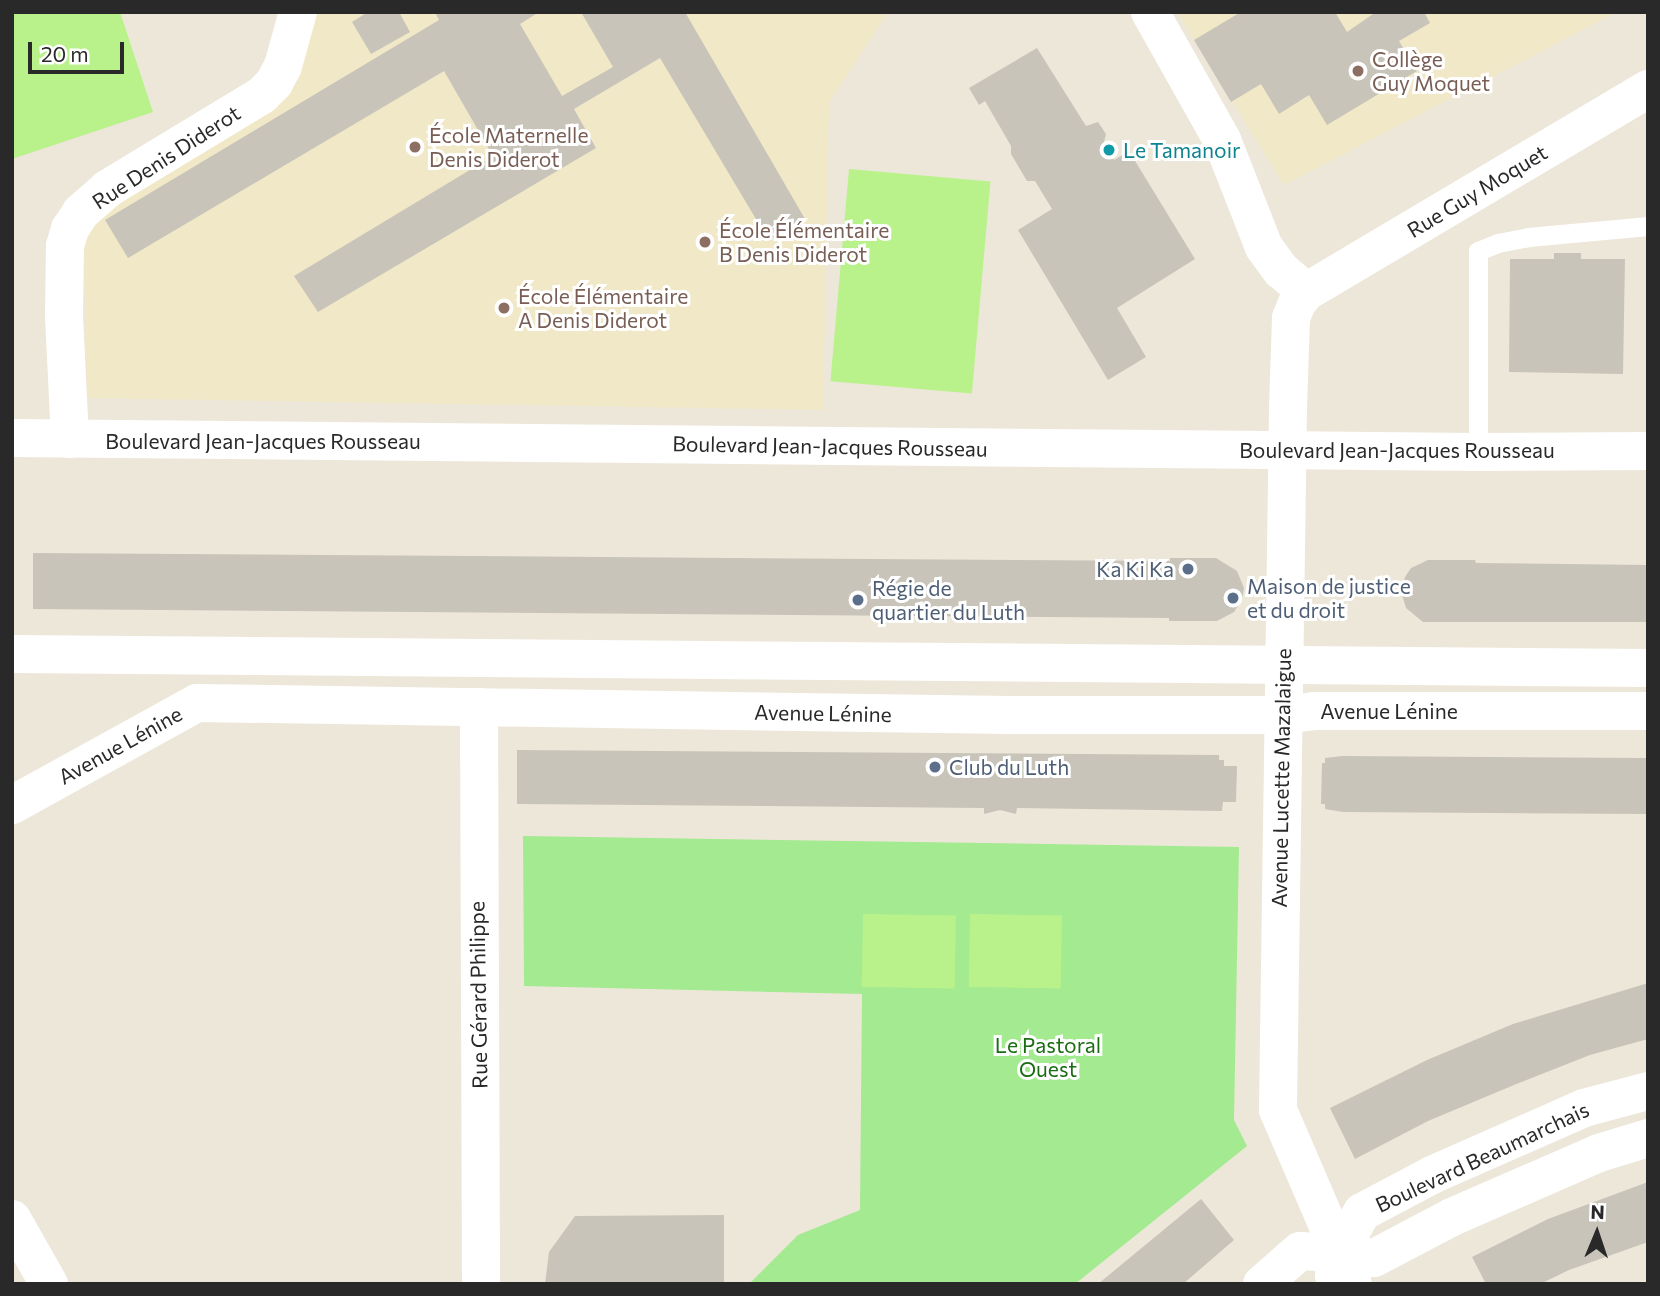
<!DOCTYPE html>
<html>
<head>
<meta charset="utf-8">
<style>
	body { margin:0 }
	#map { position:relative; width:1660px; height:1296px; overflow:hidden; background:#ede7d9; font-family:Commissioner,sans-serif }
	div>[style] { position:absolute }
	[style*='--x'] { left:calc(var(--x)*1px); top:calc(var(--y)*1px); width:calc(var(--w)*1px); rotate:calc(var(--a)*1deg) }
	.education>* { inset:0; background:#f1e8c7 }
	.green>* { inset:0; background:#a3ea90 }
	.pitch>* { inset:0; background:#b9f28b; transform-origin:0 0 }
	.building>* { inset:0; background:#c8c4b9 }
	.service>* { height:19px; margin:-9.5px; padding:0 9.5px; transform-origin:9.5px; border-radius:9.5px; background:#fff }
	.minor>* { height:38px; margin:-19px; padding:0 19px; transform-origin:19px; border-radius:19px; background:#fff }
	.dots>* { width:19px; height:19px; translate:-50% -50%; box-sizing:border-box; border:4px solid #fff; border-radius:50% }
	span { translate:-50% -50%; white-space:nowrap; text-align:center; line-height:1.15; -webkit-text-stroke:6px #fff; paint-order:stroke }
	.education-label { font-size:21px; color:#785e54 }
	.left { translate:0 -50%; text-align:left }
	.culture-label { font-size:21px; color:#0d838f }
	.street-label { font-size:21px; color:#292929 }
	.service-label { font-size:21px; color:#4e5e75 }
	.right { translate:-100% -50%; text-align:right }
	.park-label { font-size:21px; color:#1a6d12 }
	.frame { position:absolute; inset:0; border:14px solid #292929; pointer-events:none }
	.north { position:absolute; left:1562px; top:1198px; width:70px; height:70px; -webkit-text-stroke:5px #fff; paint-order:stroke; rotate:2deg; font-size:19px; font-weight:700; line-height:28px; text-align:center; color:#292929 }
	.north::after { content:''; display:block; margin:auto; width:24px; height:32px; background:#292929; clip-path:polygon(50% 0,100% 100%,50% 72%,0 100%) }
	.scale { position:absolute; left:28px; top:42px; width:96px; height:32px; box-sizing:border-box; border:4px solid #292929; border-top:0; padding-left:9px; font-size:21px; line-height:24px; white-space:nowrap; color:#292929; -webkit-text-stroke:5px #fff; paint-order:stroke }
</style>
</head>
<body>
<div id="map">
	<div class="education">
		<i style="clip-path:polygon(316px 12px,888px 12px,829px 103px,823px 410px,87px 398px,83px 229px,296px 85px)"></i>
		<i style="clip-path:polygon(1177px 12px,1617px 12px,1284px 185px)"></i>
	</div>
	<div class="green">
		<i style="clip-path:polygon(523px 836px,1239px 847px,1234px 1120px,1247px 1146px,1075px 1284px,749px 1284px,798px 1235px,860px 1210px,862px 994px,524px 986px)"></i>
	</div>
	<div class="pitch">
		<i style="clip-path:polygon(12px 12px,120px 12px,153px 112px,12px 159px)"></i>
		<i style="left:849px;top:169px;width:142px;height:213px;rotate:5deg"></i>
		<i style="left:863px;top:914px;width:93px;height:73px;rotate:1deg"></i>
		<i style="left:970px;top:914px;width:92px;height:73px;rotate:1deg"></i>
	</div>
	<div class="building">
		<i style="clip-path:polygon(368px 12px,399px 12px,410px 32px,371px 54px,352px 22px)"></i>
		<i style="clip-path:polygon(435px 12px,539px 12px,520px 24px,562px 96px,613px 67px,581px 12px,685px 12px,805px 219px,769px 241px,660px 58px,574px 109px,596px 148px,318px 312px,294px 276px,493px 156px,444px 71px,128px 258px,105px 220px,439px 20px)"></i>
		<i style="clip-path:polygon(1241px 12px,1335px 12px,1347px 32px,1376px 12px,1424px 12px,1430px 23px,1399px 41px,1417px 71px,1327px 125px,1309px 95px,1279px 114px,1261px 84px,1231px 102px,1194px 40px)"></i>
		<i style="clip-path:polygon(1037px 48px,1086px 126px,1098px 122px,1106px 134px,1104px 142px,1114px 160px,1129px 151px,1195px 259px,1117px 308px,1146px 357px,1108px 380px,1018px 230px,1052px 209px,1035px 181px,1027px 181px,1011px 154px,1011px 146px,985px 101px,979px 105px,969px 88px)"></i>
		<i style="clip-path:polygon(1554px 253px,1581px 253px,1581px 259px,1625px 259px,1623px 374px,1509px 372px,1510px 259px,1554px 259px)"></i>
		<i style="clip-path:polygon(33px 553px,1170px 561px,1170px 558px,1216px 558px,1237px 571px,1244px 588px,1242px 600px,1234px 612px,1217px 621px,1169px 621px,1169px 618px,33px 609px)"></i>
		<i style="clip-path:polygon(1428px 560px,1475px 560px,1476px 563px,1648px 565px,1648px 622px,1423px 622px,1406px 608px,1401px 591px,1405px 577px,1411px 568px)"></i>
		<i style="clip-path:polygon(517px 750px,1219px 755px,1219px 760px,1224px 760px,1224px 766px,1237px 766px,1236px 802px,1223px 802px,1222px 811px,1017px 808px,1016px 814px,1000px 810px,984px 814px,984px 808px,517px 804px)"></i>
		<i style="clip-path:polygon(1342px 756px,1648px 758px,1648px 814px,1343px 812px,1325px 809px,1325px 804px,1321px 804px,1322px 763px,1325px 763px,1325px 758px)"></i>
		<i style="clip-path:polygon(1648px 983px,1648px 1039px,1590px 1055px,1514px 1085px,1428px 1121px,1355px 1159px,1330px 1108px,1427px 1060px,1513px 1024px)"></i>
		<i style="clip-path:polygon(1648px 1182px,1648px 1242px,1569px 1270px,1540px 1284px,1486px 1284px,1472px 1257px,1548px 1219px)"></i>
		<i style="clip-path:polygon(1201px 1199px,1234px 1240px,1183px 1284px,1098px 1284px)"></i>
		<i style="clip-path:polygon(724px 1215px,724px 1284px,545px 1284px,549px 1252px,575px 1216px)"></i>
	</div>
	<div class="service">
		<i style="--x:1478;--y:452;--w:201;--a:-90"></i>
		<i style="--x:1478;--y:251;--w:22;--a:-22"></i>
		<i style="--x:1498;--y:243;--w:31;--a:-11"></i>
		<i style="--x:1528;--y:237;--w:121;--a:-5.2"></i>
	</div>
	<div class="minor">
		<i style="--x:1150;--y:12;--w:147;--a:60.6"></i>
		<i style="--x:1222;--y:140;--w:115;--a:68.6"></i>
		<i style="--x:1264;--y:247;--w:29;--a:54"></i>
		<i style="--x:1281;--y:270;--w:33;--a:41"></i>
		<i style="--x:1306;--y:292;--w:14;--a:129"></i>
		<i style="--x:1297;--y:303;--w:16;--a:112"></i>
		<i style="--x:1291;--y:318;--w:91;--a:91.9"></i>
		<i style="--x:1288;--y:409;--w:701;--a:90.82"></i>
		<i style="--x:1278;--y:1110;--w:189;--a:66.7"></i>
		<i style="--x:1306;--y:292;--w:398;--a:-30.7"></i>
		<i style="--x:12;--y:438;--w:1466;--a:0.55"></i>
		<i style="--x:1478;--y:452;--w:170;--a:-0.3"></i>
		<i style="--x:70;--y:439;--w:123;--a:-92.8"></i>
		<i style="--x:64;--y:316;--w:70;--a:-89.2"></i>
		<i style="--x:65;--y:246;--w:18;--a:-74"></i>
		<i style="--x:70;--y:229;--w:20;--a:-57"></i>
		<i style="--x:81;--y:212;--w:35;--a:-41"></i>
		<i style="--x:107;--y:189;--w:181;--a:-31.2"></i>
		<i style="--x:262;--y:95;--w:17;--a:-45"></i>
		<i style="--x:274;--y:83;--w:19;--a:-62"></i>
		<i style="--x:283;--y:66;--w:56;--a:-74.5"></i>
		<i style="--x:12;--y:654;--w:1636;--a:0.49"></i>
		<i style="--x:479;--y:707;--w:577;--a:89.8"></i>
		<i style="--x:12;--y:805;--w:211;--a:-28.9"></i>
		<i style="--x:197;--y:703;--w:812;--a:0.85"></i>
		<i style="--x:1009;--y:715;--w:273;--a:0"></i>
		<i style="--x:1282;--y:715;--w:32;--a:-7"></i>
		<i style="--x:1314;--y:711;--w:334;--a:0"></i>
		<i style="--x:1648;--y:1091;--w:66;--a:165.1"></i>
		<i style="--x:1584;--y:1108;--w:166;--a:156.2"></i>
		<i style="--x:1432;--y:1175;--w:79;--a:152.1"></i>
		<i style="--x:1362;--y:1212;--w:47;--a:119.3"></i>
		<i style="--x:1339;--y:1253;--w:35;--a:8"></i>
		<i style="--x:1374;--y:1258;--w:88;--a:-27.7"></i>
		<i style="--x:1452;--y:1217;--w:160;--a:-23.5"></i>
		<i style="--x:1599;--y:1153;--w:51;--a:-17"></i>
		<i style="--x:12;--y:1219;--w:75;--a:60.4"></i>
		<i style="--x:1262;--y:1284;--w:50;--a:-41"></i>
		<i style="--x:1300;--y:1251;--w:39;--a:3"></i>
		<i style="--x:1339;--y:1253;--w:23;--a:103"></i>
	</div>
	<div class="dots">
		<i style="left:1358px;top:71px;background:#8d6e63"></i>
		<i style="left:415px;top:147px;background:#8d6e63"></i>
		<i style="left:1109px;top:150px;background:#0f9aa8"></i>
		<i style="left:705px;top:242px;background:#8d6e63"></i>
		<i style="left:504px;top:308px;background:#8d6e63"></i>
		<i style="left:1188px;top:569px;background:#5c6f8a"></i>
		<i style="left:1233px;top:598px;background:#5c6f8a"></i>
		<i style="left:858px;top:600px;background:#5c6f8a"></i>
		<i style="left:935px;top:767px;background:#5c6f8a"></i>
	</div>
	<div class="education-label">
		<span class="left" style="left:1372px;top:71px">Collège<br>Guy Moquet</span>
		<span class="left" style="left:429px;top:147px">École Maternelle<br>Denis Diderot</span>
		<span class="left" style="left:719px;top:242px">École Élémentaire<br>B Denis Diderot</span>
		<span class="left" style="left:518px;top:308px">École Élémentaire<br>A Denis Diderot</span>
	</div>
	<div class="culture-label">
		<span class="left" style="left:1123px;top:150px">Le Tamanoir</span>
	</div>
	<div class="street-label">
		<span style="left:166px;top:157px;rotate:-33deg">Rue Denis Diderot</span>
		<span style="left:1477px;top:191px;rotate:-31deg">Rue Guy Moquet</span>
		<span style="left:263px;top:441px">Boulevard Jean-Jacques Rousseau</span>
		<span style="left:830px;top:446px;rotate:1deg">Boulevard Jean-Jacques Rousseau</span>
		<span style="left:1397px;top:450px">Boulevard Jean-Jacques Rousseau</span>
		<span style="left:1389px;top:711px">Avenue Lénine</span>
		<span style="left:823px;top:713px;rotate:1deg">Avenue Lénine</span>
		<span style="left:120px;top:745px;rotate:-29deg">Avenue Lénine</span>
		<span style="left:1281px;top:778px;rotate:-89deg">Avenue Lucette Mazalaigue</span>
		<span style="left:478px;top:995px;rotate:-91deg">Rue Gérard Philippe</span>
		<span style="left:1482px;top:1157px;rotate:-25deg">Boulevard Beaumarchais</span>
	</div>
	<div class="service-label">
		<span class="right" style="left:1174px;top:569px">Ka Ki Ka</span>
		<span class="left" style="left:1247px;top:598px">Maison de justice<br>et du droit</span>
		<span class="left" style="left:872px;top:600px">Régie de<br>quartier du Luth</span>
		<span class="left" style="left:949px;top:767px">Club du Luth</span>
	</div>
	<div class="park-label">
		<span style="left:1048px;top:1057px">Le Pastoral<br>Ouest</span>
	</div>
	<div class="frame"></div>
	<div class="north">N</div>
	<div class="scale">20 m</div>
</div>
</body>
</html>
